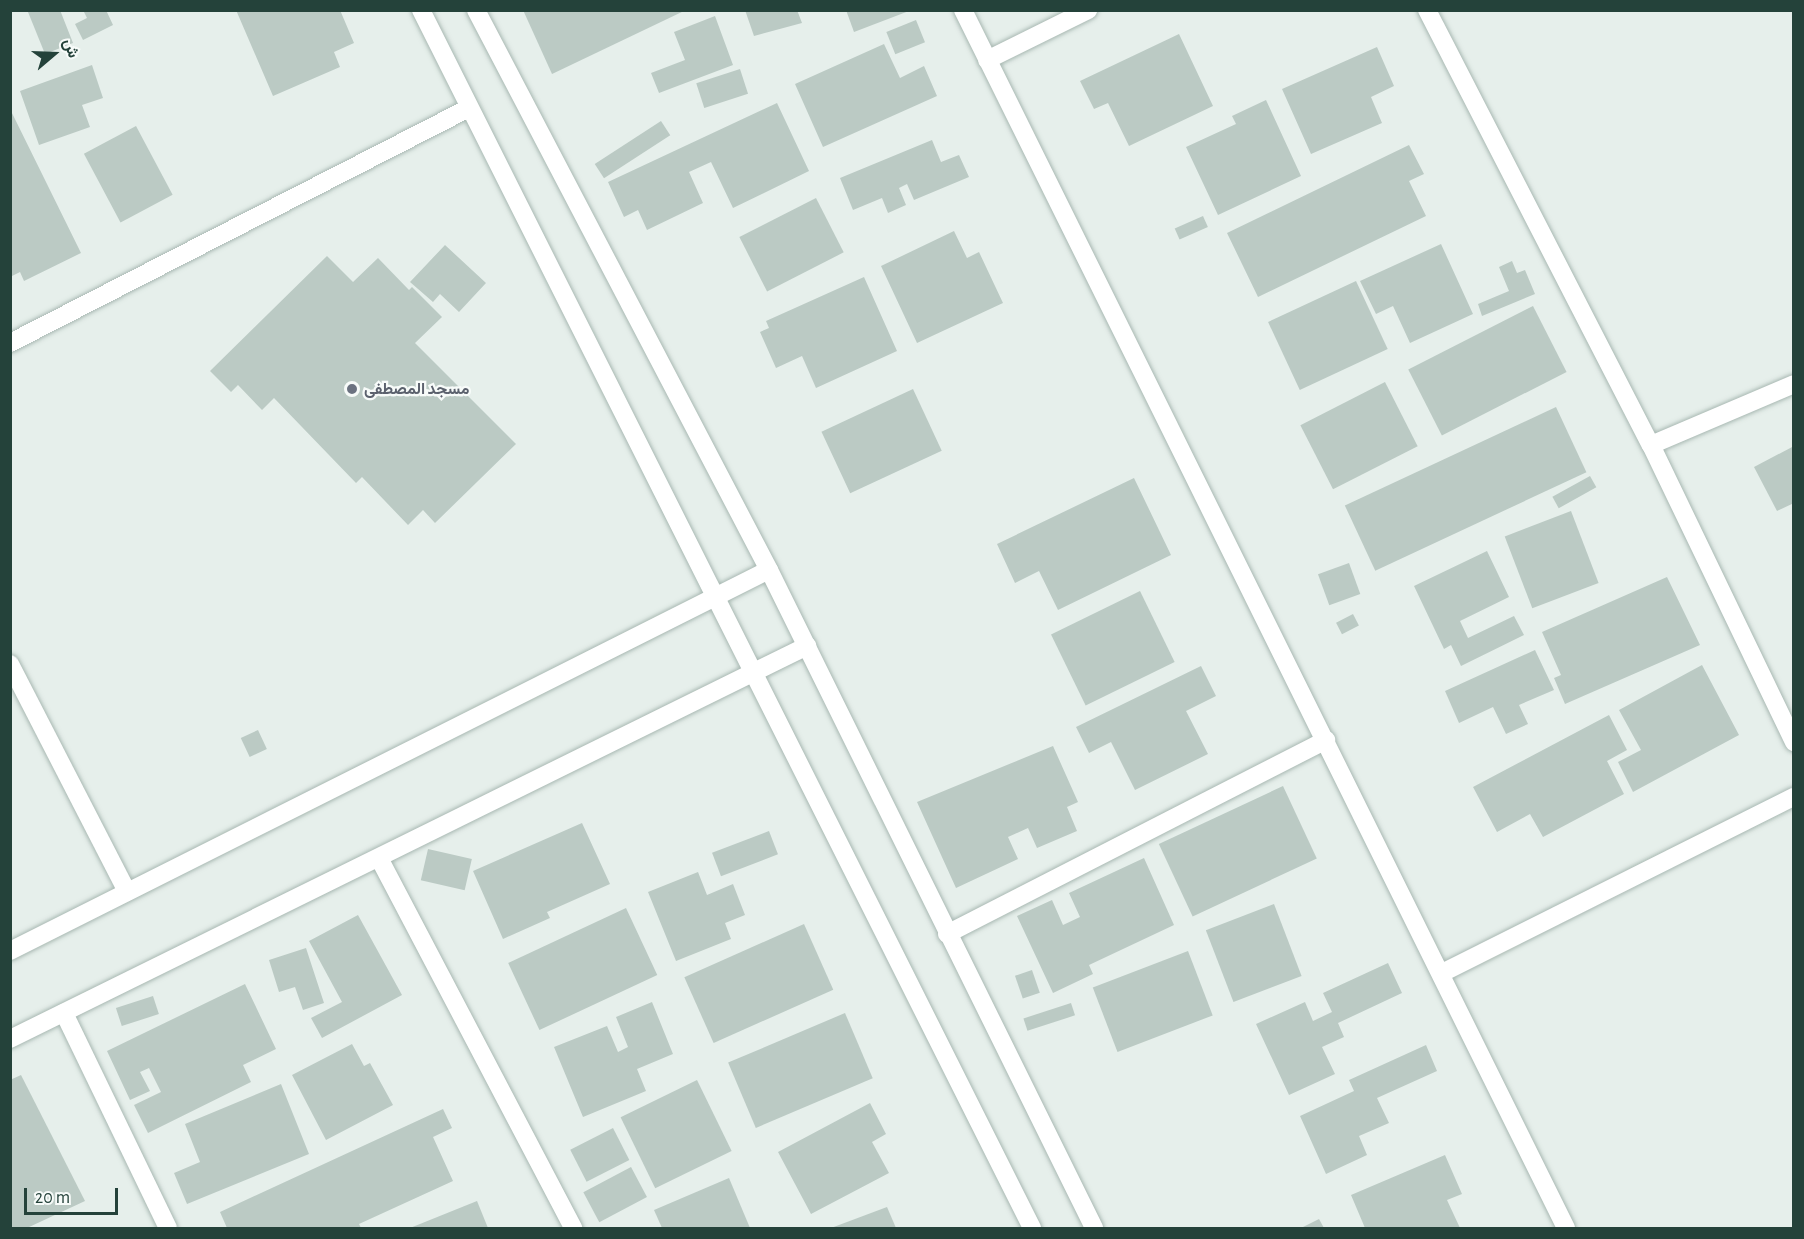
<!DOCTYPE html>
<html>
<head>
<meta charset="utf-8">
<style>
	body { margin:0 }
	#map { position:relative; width:1804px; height:1239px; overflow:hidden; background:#e6efeb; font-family:"Alegreya Sans",Vazirmatn,sans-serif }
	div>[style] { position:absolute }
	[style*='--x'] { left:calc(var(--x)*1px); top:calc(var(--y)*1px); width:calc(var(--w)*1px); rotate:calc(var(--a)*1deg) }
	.building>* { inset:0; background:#bbcac4; transform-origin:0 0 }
	.roads { filter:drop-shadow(0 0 2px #a8b8b2) drop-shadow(0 0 2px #a8b8b2) }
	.minor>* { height:18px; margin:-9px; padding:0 9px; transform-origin:9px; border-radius:9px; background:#fff }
	.tertiary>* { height:18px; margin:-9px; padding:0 9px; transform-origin:9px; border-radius:9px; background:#fff }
	.dots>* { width:16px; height:16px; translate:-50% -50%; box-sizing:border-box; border:3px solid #f7fbf9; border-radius:50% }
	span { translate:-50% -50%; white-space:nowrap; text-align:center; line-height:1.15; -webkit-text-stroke:4.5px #f7fbf9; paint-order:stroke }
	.worship-label { font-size:16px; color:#5b616d; font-weight:700 }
	.left { translate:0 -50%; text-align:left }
	.frame { position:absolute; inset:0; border:12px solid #24423a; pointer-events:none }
	.north { position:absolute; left:24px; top:24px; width:60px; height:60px; -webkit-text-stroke:4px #f7fbf9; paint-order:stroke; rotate:71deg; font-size:16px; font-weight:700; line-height:24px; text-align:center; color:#24423a }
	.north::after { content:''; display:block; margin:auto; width:21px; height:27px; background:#24423a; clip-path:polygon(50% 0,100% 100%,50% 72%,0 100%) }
	.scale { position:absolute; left:24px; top:1188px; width:94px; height:27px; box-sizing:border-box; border:3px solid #24423a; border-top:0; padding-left:8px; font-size:18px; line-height:21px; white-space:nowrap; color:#24423a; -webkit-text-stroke:4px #f7fbf9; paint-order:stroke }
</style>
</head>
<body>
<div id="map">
	<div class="building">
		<i style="clip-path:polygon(60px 10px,73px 43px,45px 54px,28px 12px)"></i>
		<i style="clip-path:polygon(83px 10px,106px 10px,113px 25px,83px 40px,75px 24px,87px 18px)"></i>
		<i style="clip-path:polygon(236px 10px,340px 10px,354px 43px,334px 52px,340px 67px,273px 96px)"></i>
		<i style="clip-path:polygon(523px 10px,686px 10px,552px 74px)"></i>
		<i style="clip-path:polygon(745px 10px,797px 10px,802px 23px,754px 36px)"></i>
		<i style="clip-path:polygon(846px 10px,909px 10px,909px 11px,854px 32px)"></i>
		<i style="clip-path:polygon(715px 16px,733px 65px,659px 93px,651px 73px,685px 60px,674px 32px)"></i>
		<i style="left:916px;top:20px;width:24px;height:32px;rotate:68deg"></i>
		<i style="clip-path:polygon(1179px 34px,1213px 106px,1129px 146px,1108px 103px,1094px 109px,1080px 81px)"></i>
		<i style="clip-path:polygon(884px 44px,900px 78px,924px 66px,937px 96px,823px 147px,795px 84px)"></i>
		<i style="clip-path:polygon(1377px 47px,1394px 86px,1371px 97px,1382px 123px,1311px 154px,1282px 89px)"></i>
		<i style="clip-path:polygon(92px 65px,103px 98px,82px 105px,90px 127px,39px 145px,20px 91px)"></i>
		<i style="left:740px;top:69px;width:26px;height:46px;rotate:72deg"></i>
		<i style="clip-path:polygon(1266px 100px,1301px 176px,1218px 215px,1186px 147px,1236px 124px,1232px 116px)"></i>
		<i style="clip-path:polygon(777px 103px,809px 171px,733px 208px,711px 162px,689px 172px,703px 203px,647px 230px,638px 210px,624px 217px,608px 182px)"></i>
		<i style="clip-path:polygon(10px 109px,81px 253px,24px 281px,20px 272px,10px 277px)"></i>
		<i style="left:661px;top:121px;width:17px;height:79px;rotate:57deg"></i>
		<i style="left:136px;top:126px;width:78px;height:59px;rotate:62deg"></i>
		<i style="clip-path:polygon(932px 140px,941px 162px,959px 155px,969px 177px,914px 200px,907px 184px,899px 188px,906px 205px,888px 213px,882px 198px,853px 210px,840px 178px)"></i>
		<i style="clip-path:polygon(1409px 145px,1424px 174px,1409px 181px,1426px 216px,1258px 297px,1227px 233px)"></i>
		<i style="left:816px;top:198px;width:61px;height:86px;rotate:63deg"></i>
		<i style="left:1203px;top:216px;width:12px;height:31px;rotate:66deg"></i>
		<i style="clip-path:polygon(954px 231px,967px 258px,979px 252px,1003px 303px,917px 343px,881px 266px)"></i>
		<i style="clip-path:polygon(1441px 244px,1473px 314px,1410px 343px,1393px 306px,1376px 314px,1360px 281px)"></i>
		<i style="clip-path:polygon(445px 245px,486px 283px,459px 312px,440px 294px,433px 302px,410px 282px)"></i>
		<i style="clip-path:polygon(327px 256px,353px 282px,378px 258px,409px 290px,412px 287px,442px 317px,415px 343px,516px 444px,435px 523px,423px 510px,408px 525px,362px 477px,356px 483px,274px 398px,262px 410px,238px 385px,231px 392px,210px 371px)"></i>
		<i style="clip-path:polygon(1512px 261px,1517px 273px,1525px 270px,1535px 294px,1482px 316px,1478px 304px,1509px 291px,1499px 267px)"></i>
		<i style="clip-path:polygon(864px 277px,897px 351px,816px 388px,802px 356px,776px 368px,760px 332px,769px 328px,766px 321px)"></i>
		<i style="left:1356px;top:281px;width:75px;height:97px;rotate:65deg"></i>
		<i style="left:1533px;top:306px;width:74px;height:140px;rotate:63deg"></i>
		<i style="left:1385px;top:382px;width:72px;height:95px;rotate:63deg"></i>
		<i style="left:913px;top:389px;width:68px;height:101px;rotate:65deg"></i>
		<i style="left:1556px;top:407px;width:72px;height:233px;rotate:65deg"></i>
		<i style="clip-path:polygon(1794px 446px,1794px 503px,1777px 511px,1754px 467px)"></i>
		<i style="left:1590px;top:476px;width:13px;height:43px;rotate:61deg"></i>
		<i style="clip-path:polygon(1134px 478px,1171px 555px,1058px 610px,1039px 571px,1015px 583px,997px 544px)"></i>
		<i style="left:1571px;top:511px;width:77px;height:71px;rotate:69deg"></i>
		<i style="clip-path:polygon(1487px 551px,1509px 597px,1460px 621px,1468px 638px,1514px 616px,1524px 635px,1461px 666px,1451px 645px,1444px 649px,1414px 586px)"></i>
		<i style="left:1349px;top:563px;width:33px;height:33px;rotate:70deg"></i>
		<i style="clip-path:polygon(1667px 577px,1700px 645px,1565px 704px,1554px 678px,1561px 675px,1542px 632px)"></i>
		<i style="left:1140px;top:591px;width:79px;height:99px;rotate:64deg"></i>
		<i style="left:1353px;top:614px;width:13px;height:19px;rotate:63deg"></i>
		<i style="clip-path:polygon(1535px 650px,1554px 690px,1519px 705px,1528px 724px,1506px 734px,1493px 707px,1459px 723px,1445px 691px)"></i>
		<i style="clip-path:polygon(1702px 665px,1739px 735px,1633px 792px,1618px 762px,1641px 750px,1619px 710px)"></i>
		<i style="clip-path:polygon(1201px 666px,1216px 696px,1186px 711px,1208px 754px,1135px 790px,1111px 742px,1089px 753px,1076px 727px)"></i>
		<i style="clip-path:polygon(1609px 715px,1627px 750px,1607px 761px,1624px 794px,1543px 837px,1530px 814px,1497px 832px,1473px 787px)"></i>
		<i style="left:258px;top:730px;width:21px;height:19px;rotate:65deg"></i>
		<i style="clip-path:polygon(1053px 746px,1078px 802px,1067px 807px,1077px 831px,1037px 848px,1028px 828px,1008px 837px,1018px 859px,956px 888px,917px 802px)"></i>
		<i style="left:1283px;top:786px;width:80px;height:137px;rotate:65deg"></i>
		<i style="clip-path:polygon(582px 823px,610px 884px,547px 912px,550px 918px,503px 939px,473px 871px)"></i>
		<i style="left:769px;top:831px;width:25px;height:61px;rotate:69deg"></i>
		<i style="left:428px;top:849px;width:45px;height:32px;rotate:13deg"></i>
		<i style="clip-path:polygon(1144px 858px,1174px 925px,1089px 965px,1093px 974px,1053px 993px,1017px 916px,1052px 900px,1063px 925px,1080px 917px,1069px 893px)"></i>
		<i style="clip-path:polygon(698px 872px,707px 895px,733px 884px,745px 915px,725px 923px,731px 939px,676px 961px,648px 892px)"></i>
		<i style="left:1274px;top:904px;width:77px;height:73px;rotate:69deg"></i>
		<i style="left:626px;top:908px;width:74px;height:130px;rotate:65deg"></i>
		<i style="clip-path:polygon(358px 915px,402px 995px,322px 1038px,311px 1018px,342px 1002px,309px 941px)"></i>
		<i style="left:804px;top:924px;width:72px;height:131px;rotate:66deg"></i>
		<i style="clip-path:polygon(306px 948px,324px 1003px,303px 1010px,295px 987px,279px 992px,269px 960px)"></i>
		<i style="left:1188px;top:951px;width:69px;height:102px;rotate:69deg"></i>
		<i style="clip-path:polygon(1388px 963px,1402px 993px,1338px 1023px,1344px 1037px,1322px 1047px,1335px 1074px,1289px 1095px,1256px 1024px,1305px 1002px,1313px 1021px,1332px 1012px,1323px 993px)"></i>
		<i style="left:1032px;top:970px;width:24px;height:18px;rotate:71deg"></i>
		<i style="clip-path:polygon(245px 984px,276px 1049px,243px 1065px,251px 1082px,148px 1133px,134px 1105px,161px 1092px,149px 1068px,140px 1072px,150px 1091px,130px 1100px,107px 1051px)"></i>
		<i style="left:153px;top:996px;width:19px;height:39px;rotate:72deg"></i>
		<i style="clip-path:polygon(652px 1002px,673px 1054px,637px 1069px,646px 1091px,583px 1117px,554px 1047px,607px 1026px,618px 1052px,628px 1047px,616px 1017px)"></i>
		<i style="left:1071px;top:1003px;width:13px;height:50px;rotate:72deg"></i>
		<i style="left:845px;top:1013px;width:71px;height:127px;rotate:67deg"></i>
		<i style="clip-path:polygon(352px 1044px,364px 1066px,370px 1063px,393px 1105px,326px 1140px,292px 1075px)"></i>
		<i style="clip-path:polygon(1426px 1045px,1437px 1071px,1377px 1098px,1389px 1123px,1359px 1136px,1367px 1155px,1326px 1174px,1300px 1116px,1354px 1091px,1349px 1080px)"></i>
		<i style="clip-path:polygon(21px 1075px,85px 1201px,27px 1228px,10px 1228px,10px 1080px)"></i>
		<i style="left:697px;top:1080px;width:79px;height:85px;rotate:64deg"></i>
		<i style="clip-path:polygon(281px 1084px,309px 1154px,187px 1204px,174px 1173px,200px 1162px,185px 1124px)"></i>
		<i style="clip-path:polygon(870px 1103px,886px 1134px,872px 1142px,889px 1173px,811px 1214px,778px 1152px)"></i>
		<i style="clip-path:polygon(443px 1109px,452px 1128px,433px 1137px,453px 1181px,359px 1224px,361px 1228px,227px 1228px,220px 1212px)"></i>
		<i style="left:613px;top:1128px;width:36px;height:48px;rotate:63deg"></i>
		<i style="clip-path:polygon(1445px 1155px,1462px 1194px,1447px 1200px,1460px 1228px,1365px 1228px,1351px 1195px)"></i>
		<i style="left:631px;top:1167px;width:34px;height:54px;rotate:62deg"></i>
		<i style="clip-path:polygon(729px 1178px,750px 1228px,662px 1228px,654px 1210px)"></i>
		<i style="clip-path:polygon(477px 1201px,488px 1228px,410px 1228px)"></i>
		<i style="clip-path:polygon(887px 1207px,896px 1228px,831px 1228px)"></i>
		<i style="clip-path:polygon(1319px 1219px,1324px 1228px,1301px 1228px)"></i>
	</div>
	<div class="roads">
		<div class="minor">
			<i style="--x:963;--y:10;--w:1359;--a:63.66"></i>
			<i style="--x:1427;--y:10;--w:489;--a:62.8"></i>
			<i style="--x:1651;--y:445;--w:330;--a:64.3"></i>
			<i style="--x:987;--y:60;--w:113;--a:-26.3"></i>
			<i style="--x:10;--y:343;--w:516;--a:-27.11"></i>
			<i style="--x:1651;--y:445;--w:155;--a:-23.1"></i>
			<i style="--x:10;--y:664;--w:256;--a:62.8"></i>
			<i style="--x:379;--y:858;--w:418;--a:62.3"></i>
			<i style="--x:947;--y:934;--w:426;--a:-27.1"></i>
			<i style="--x:1442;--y:973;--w:394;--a:-26.6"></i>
			<i style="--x:64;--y:1013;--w:239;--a:64.2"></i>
		</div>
		<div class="tertiary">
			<i style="--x:421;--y:10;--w:1363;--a:63.36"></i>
			<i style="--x:476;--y:10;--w:632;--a:62.38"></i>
			<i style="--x:769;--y:570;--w:734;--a:63.71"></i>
			<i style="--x:10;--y:951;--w:849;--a:-26.66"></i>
			<i style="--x:10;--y:1039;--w:889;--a:-26.25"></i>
		</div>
	</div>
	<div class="dots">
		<i style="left:352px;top:389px;background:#6b7280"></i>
	</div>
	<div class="worship-label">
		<span class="left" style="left:364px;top:389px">مسجد المصطفى</span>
	</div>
	<div class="frame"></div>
	<div class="north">ش</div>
	<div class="scale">20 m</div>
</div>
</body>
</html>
